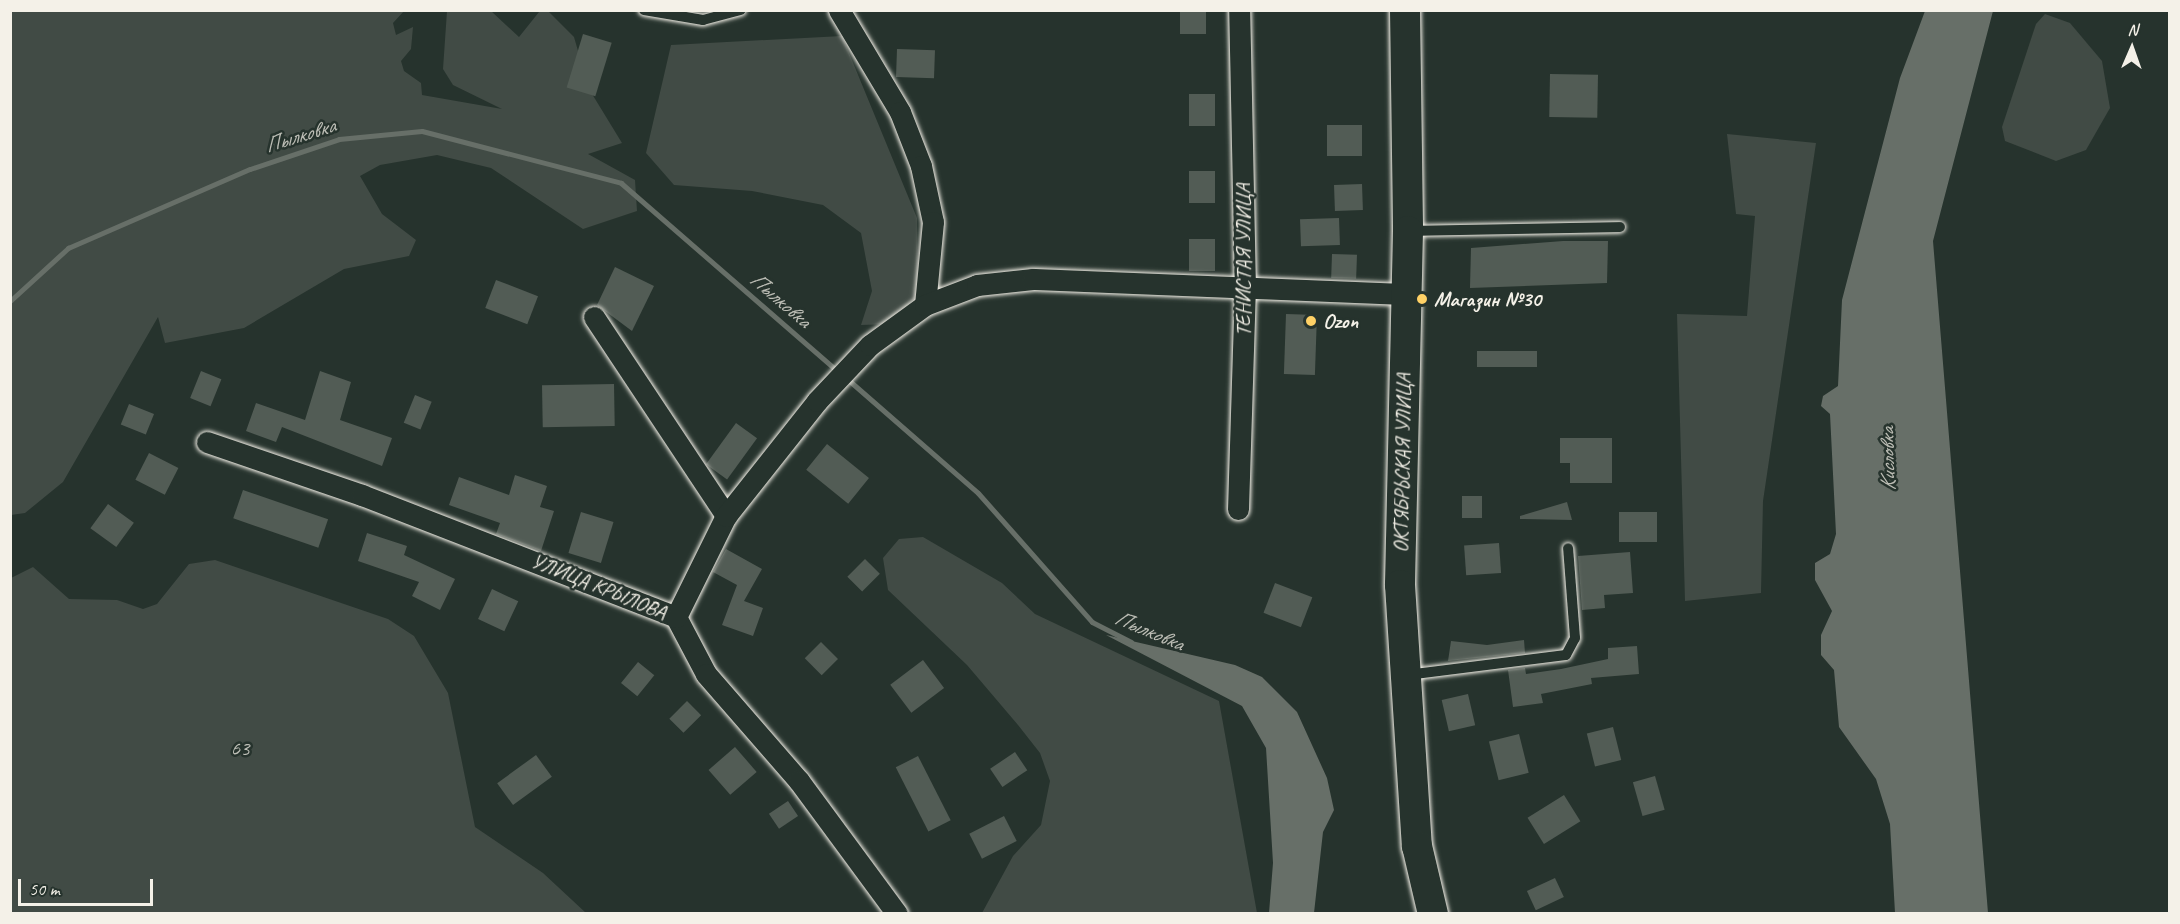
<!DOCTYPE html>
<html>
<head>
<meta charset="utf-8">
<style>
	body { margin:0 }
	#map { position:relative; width:2180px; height:924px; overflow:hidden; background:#26332d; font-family:Caveat,sans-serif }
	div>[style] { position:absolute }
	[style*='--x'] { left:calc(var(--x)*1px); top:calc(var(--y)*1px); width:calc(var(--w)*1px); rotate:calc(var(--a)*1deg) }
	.green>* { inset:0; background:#414b45 }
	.water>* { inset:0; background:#676f68 }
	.stream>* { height:5px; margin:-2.5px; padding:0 2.5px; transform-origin:2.5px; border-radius:2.5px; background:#676f68 }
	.building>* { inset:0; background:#525c55; transform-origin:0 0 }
	.roads { filter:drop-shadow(0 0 2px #f4f1e8) drop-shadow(0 0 2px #f4f1e8) }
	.lane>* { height:10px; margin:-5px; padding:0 5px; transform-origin:5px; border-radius:5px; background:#26332d }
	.street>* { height:21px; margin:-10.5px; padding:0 10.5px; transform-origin:10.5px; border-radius:10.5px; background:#26332d }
	.secondary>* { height:30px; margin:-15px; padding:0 15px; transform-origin:15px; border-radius:15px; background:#26332d }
	.dots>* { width:16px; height:16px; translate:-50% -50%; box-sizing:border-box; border:3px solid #26332d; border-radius:50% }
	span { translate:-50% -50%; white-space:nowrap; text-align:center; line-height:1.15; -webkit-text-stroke:5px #26332d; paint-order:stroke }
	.street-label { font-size:21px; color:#f4f1e8 }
	.poi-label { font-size:21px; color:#f4f1e8; font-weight:700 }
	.left { translate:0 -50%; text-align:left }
	.park-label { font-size:21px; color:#bebfb7 }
	.water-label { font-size:22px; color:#bcbdb5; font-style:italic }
	.frame { position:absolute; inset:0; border:12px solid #f4f1e8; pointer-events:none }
	.north { position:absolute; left:2102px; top:18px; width:60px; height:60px; -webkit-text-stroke:4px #26332d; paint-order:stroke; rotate:2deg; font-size:16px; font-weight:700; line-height:24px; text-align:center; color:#f4f1e8 }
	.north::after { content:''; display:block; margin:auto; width:21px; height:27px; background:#f4f1e8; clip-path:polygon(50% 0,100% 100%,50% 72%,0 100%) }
	.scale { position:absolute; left:18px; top:879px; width:135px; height:27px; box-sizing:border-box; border:3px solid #f4f1e8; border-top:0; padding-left:8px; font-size:18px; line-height:21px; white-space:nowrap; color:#f4f1e8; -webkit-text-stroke:4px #26332d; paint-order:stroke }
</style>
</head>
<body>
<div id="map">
	<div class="green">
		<i style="clip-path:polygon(10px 11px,404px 11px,393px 23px,396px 35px,413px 27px,411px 49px,401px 61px,404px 71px,421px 83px,422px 95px,502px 109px,453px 85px,443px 69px,447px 11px,491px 11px,519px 37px,539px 12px,548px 11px,574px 37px,589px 89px,622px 143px,588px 154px,635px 180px,637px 211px,583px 229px,491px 168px,437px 155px,380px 165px,360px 176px,382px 214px,416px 240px,409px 256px,344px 269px,244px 328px,165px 343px,158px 317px,63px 482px,25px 513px,11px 515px)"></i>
		<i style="clip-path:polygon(2045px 14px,2070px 23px,2102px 61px,2110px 108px,2086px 150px,2056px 161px,2005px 141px,2002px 127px,2036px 24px)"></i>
		<i style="clip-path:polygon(842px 36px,917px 218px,918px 294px,890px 324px,861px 325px,872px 291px,861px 233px,823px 205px,752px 191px,674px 185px,646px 153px,671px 45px)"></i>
		<i style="clip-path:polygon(1727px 134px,1816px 143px,1763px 501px,1761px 593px,1685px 601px,1677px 314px,1747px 316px,1755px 216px,1736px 214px)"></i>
		<i style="clip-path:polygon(923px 537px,1002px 583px,1035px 614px,1219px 701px,1257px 913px,982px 913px,1013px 856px,1041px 825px,1050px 781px,1040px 753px,1018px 725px,967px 665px,888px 590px,883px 558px,899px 539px)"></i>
		<i style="clip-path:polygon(215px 560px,388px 619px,414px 636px,448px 693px,475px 827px,543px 873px,586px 913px,11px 913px,11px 578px,33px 567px,69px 599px,117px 600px,143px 609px,157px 604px,189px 564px)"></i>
	</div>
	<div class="water">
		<i style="clip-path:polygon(1925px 11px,1993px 11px,1933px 241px,1988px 913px,1895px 913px,1890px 824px,1876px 779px,1839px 727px,1834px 670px,1821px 655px,1821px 635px,1832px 611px,1815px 580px,1815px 563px,1830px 554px,1836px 534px,1830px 414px,1821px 406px,1823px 396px,1838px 386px,1842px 300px,1900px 78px)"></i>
		<i style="clip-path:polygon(1106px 635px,1235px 665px,1262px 677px,1297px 712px,1327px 778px,1334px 810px,1323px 832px,1314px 913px,1269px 913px,1273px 863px,1266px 748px,1242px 706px)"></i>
	</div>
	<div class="stream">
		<i style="--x:10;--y:301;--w:79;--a:-42.4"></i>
		<i style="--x:68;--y:248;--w:198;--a:-23.5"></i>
		<i style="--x:250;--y:169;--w:94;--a:-18.6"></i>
		<i style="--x:339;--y:139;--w:83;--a:-5.5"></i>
		<i style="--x:422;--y:131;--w:206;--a:14.6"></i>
		<i style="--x:621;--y:183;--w:286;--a:41"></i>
		<i style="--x:845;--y:377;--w:176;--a:41.1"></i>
		<i style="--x:978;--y:493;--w:172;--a:48.5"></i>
		<i style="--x:1092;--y:622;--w:44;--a:27.1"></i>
	</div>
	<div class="building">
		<i style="left:1180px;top:10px;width:26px;height:24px"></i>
		<i style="left:583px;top:34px;width:30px;height:56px;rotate:17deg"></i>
		<i style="left:897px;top:49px;width:38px;height:28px;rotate:2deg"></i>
		<i style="left:1550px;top:74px;width:48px;height:43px;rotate:1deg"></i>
		<i style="left:1189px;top:94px;width:26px;height:32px"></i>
		<i style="left:1327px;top:125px;width:35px;height:31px"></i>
		<i style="left:1189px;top:171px;width:26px;height:32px"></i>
		<i style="left:1362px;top:184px;width:26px;height:28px;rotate:88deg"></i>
		<i style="left:1339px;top:218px;width:27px;height:39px;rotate:88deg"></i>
		<i style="left:1189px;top:239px;width:26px;height:32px"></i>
		<i style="clip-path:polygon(1563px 241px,1608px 241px,1607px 283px,1470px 288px,1471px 248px)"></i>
		<i style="left:1332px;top:254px;width:25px;height:24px;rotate:2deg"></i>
		<i style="clip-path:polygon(615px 267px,654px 286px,632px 331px,597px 305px)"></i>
		<i style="left:496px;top:280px;width:45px;height:30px;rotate:21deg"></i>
		<i style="left:1286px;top:314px;width:31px;height:60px;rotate:2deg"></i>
		<i style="left:1537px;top:351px;width:16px;height:60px;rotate:90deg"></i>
		<i style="left:201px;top:371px;width:22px;height:29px;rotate:22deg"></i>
		<i style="clip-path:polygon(320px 371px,351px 382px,340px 420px,392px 438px,382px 466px,282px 427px,276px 442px,246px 431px,256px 403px,305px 420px)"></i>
		<i style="left:614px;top:384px;width:42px;height:72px;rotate:89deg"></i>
		<i style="left:415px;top:395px;width:18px;height:30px;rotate:22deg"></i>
		<i style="left:129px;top:404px;width:27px;height:22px;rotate:22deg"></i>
		<i style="left:736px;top:423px;width:26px;height:51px;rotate:36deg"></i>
		<i style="clip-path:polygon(1560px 438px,1612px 438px,1612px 483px,1570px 483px,1570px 463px,1560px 463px)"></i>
		<i style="left:827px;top:444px;width:54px;height:33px;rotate:39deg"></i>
		<i style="left:149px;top:453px;width:33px;height:30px;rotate:27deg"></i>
		<i style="clip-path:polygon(515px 475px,547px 486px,540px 507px,554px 511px,541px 551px,496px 534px,500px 523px,449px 505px,459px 477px,509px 495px)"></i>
		<i style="left:243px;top:490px;width:90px;height:30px;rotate:19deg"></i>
		<i style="left:1462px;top:496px;width:20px;height:22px"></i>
		<i style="clip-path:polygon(1567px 502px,1572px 520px,1520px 519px,1520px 516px)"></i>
		<i style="left:108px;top:504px;width:32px;height:30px;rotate:36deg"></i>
		<i style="left:581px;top:512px;width:34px;height:43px;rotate:17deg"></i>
		<i style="left:1619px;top:512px;width:38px;height:30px"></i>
		<i style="clip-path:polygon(367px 533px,407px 546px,404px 555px,455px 579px,440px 610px,412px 596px,419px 582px,358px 561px)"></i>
		<i style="left:1499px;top:543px;width:30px;height:35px;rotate:86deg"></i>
		<i style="clip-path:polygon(726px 549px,762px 569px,744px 601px,763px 608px,753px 636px,722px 625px,737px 585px,713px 572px)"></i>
		<i style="clip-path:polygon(1630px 552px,1633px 593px,1604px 595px,1605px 608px,1582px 610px,1578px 556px)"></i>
		<i style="left:865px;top:559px;width:21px;height:25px;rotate:45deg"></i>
		<i style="left:1275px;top:583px;width:40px;height:32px;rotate:21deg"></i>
		<i style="left:492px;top:589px;width:29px;height:33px;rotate:25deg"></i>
		<i style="clip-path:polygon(1524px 640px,1525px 653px,1448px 661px,1451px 641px,1487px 645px)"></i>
		<i style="left:821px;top:642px;width:24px;height:23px;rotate:45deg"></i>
		<i style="clip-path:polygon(1637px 646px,1639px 674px,1591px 678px,1592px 684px,1541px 694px,1543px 703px,1513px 707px,1508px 670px,1525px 668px,1526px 674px,1561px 669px,1608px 659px,1608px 648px)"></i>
		<i style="left:923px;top:660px;width:35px;height:41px;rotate:53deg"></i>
		<i style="left:638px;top:662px;width:21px;height:27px;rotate:39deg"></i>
		<i style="left:1468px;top:694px;width:32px;height:27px;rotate:77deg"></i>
		<i style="left:687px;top:701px;width:20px;height:25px;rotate:45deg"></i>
		<i style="left:1613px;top:727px;width:34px;height:27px;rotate:76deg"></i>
		<i style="left:1519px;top:734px;width:40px;height:31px;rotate:76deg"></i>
		<i style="left:735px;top:747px;width:33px;height:35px;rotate:49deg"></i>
		<i style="left:1015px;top:752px;width:22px;height:30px;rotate:56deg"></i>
		<i style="left:536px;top:755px;width:27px;height:48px;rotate:54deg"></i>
		<i style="left:918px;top:756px;width:72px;height:25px;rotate:63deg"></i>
		<i style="left:1655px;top:776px;width:35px;height:23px;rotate:74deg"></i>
		<i style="left:1564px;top:795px;width:31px;height:43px;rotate:58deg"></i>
		<i style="left:788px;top:801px;width:18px;height:23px;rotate:56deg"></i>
		<i style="left:1004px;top:816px;width:28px;height:39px;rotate:63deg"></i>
		<i style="left:1555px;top:878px;width:21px;height:31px;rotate:65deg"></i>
	</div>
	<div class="roads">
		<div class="lane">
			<i style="--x:644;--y:10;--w:60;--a:9.6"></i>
			<i style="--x:703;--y:20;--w:39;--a:-15"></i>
			<i style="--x:1411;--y:231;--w:209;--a:-1.1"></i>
			<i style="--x:1407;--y:675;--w:160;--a:-7.2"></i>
			<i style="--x:1566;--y:655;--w:19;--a:-62"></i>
			<i style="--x:1575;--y:638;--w:90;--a:-94.4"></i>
		</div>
		<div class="street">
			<i style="--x:839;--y:10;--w:119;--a:59.1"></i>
			<i style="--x:900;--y:112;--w:58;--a:68.7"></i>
			<i style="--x:921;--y:166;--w:57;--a:77.9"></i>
			<i style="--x:933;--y:222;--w:83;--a:95.5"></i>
			<i style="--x:594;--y:317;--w:239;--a:56.4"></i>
			<i style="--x:207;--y:442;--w:164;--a:18.9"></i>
			<i style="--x:362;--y:495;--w:337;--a:21.2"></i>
			<i style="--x:676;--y:617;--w:64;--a:62.2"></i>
			<i style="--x:706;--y:674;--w:142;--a:49"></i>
			<i style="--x:799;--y:781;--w:165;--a:53.6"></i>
			<i style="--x:1238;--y:509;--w:221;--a:-88.2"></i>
			<i style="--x:1245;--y:288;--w:278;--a:-91.2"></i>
			<i style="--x:676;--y:617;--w:113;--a:-63.7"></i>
			<i style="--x:726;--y:516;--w:147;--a:-51.6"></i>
			<i style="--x:817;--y:401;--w:77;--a:-46.6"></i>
			<i style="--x:870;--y:345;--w:68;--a:-36"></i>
			<i style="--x:925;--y:305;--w:56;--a:-21"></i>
			<i style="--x:977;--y:285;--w:56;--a:-6.1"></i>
			<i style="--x:1033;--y:279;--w:373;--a:2.3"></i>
		</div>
		<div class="secondary">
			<i style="--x:1405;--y:10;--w:221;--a:89.2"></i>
			<i style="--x:1408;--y:231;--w:354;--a:91.3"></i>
			<i style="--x:1400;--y:585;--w:262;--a:86.3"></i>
			<i style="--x:1417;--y:846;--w:70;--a:76.8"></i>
		</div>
	</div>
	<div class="dots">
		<i style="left:1422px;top:299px;background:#ffd166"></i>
		<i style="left:1311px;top:321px;background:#ffd166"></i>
	</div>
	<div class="street-label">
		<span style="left:1243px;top:260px;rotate:-90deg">ТЕНИСТАЯ УЛИЦА</span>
		<span style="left:1402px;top:463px;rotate:-89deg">ОКТЯБРЬСКАЯ УЛИЦА</span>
		<span style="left:599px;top:586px;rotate:22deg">УЛИЦА КРЫЛОВА</span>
	</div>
	<div class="poi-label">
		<span class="left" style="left:1434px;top:299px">Магазин №30</span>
		<span class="left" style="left:1323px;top:321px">Ozon</span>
	</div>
	<div class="park-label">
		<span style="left:240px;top:748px">63</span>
	</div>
	<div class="water-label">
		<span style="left:300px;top:136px;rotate:-17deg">Пылковка</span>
		<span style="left:780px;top:300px;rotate:41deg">Пылковка</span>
		<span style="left:1888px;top:459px;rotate:-91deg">Кисловка</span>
		<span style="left:1149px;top:631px;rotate:23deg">Пылковка</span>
	</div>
	<div class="frame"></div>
	<div class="north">N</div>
	<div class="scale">50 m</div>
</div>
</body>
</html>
